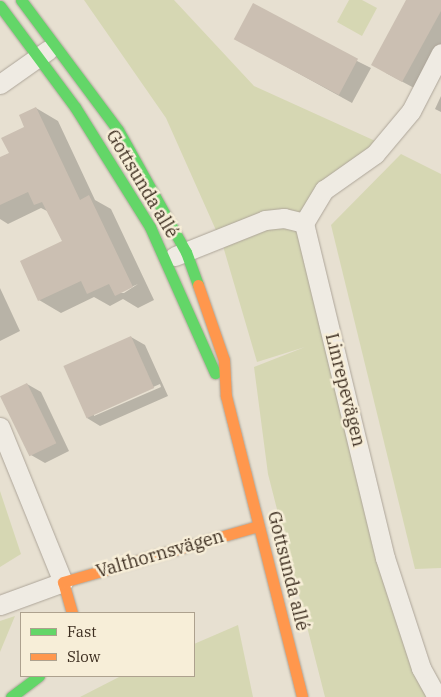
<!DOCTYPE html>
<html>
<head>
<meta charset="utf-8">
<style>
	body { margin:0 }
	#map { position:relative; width:441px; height:697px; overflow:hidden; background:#e7e0d1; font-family:"IBM Plex Serif",serif }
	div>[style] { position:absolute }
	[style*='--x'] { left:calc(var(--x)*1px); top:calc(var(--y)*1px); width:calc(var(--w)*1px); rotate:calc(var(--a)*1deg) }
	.green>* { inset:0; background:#d6d7b3 }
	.shadow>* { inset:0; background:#0003 }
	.building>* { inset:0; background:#cbbfb2; transform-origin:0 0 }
	.roads { filter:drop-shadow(0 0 1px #ada599) drop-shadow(0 0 1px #ada599) }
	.street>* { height:19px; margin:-9.5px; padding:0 9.5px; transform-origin:9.5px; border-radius:9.5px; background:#efebe3 }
	.fast>* { height:11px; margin:-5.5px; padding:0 5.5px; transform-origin:5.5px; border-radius:5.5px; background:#63d668 }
	.slow>* { height:11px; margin:-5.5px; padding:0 5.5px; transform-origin:5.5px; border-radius:5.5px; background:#ff974d }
	span { translate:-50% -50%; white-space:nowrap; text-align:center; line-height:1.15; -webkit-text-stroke:5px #f7eed8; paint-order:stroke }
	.street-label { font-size:18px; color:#3d2e20 }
	.legend { position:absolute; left:20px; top:612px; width:175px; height:65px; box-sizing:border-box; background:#f7eed8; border:1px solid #ada18e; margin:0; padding:6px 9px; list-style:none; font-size:15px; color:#3d2e20 }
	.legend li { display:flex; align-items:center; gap:10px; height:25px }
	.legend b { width:25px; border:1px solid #ada18e }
</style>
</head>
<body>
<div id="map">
	<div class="green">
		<i style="clip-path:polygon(84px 0,174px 0,254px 86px,382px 144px,324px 190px,304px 224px,385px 558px,437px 697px,325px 697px,268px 474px,254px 367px,305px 347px,257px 362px,223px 246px,166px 118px)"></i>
		<i style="clip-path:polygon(349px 0,362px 0,377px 8px,362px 36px,337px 22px)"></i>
		<i style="clip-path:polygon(401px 154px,441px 174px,441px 568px,415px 569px,331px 225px)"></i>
		<i style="clip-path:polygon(0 491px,21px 554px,0 567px)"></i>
		<i style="clip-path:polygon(15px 616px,0 652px,0 621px)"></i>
		<i style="clip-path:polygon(238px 625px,253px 697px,80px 697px,121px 676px,194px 676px,194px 644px)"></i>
	</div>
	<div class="shadow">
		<i style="clip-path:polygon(407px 0,441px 0,441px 44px,416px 89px,386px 73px)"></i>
		<i style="clip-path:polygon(249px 46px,357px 61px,371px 68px,352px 103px)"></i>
		<i style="clip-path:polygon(441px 96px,441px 112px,435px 109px)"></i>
		<i style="clip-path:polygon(evenodd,36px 108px,58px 121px,95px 200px,111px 209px,154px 300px,138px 308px,123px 299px,110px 306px,94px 297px,61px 313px,39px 300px,63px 242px,49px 212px,41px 208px,8px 224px,0 219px,0 158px,10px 153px,36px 108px,138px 284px,124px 293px,118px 293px,138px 284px)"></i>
		<i style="clip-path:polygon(0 288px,20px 331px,0 341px)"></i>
		<i style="clip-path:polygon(evenodd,131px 337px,145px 345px,168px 396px,100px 426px,87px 418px,131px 337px,160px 384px,161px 387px,94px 416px,94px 413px,160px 384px)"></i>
		<i style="clip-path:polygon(27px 384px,41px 392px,69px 451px,45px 463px,31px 455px)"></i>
	</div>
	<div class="building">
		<i style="clip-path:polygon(406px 0,441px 0,441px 11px,402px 82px,371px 65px)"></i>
		<i style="left:253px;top:3px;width:119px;height:41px;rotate:28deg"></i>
		<i style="clip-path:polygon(36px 107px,80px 200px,89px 195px,133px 287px,115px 296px,109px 284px,87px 294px,81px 281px,38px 301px,20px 261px,62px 241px,42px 202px,34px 205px,28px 192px,0 205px,0 157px,9px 153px,1px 138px,24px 127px,19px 115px)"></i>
		<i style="left:131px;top:336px;width:57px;height:74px;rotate:66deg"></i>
		<i style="left:27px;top:383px;width:67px;height:30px;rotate:64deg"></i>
	</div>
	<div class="roads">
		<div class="street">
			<i style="--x:0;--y:84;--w:59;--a:-35.3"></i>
			<i style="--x:175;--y:256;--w:97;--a:-21.8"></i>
			<i style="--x:265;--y:220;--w:19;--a:-6"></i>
			<i style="--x:284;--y:218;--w:21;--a:14"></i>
			<i style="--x:0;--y:427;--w:167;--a:67.9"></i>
			<i style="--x:63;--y:582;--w:67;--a:159.9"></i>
			<i style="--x:437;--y:697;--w:33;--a:-119"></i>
			<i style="--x:421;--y:668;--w:116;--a:-108.1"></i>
			<i style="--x:385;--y:558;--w:345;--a:-103.6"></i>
			<i style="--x:304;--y:223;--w:39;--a:-59"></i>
			<i style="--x:324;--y:190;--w:62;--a:-35.2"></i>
			<i style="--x:375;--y:154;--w:56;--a:-50.1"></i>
			<i style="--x:411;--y:111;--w:65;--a:-62.7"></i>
		</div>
		<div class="fast">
			<i style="--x:21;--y:0;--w:162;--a:53.3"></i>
			<i style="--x:118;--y:130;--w:140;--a:60.9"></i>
			<i style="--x:186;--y:252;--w:35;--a:70"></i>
			<i style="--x:0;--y:6;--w:126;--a:53.4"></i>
			<i style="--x:75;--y:107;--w:142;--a:58"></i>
			<i style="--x:150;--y:227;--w:160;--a:66"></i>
			<i style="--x:11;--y:697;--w:35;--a:-37"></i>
		</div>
		<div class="slow">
			<i style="--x:198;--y:285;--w:79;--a:70.9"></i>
			<i style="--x:224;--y:360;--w:36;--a:87"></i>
			<i style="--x:226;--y:396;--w:310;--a:75.8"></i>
			<i style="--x:72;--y:613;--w:32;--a:-106"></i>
			<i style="--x:63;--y:582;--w:203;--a:-16"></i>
		</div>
	</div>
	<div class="street-label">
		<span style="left:142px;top:184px;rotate:59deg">Gottsunda allé</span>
		<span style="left:345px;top:390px;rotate:76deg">Linrepevägen</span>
		<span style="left:160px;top:554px;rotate:-16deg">Valthornsvägen</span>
		<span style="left:288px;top:571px;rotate:76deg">Gottsunda allé</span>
	</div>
	<ul class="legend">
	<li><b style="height:6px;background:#63d668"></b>Fast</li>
	<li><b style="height:6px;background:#ff974d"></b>Slow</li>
	</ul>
</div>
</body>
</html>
